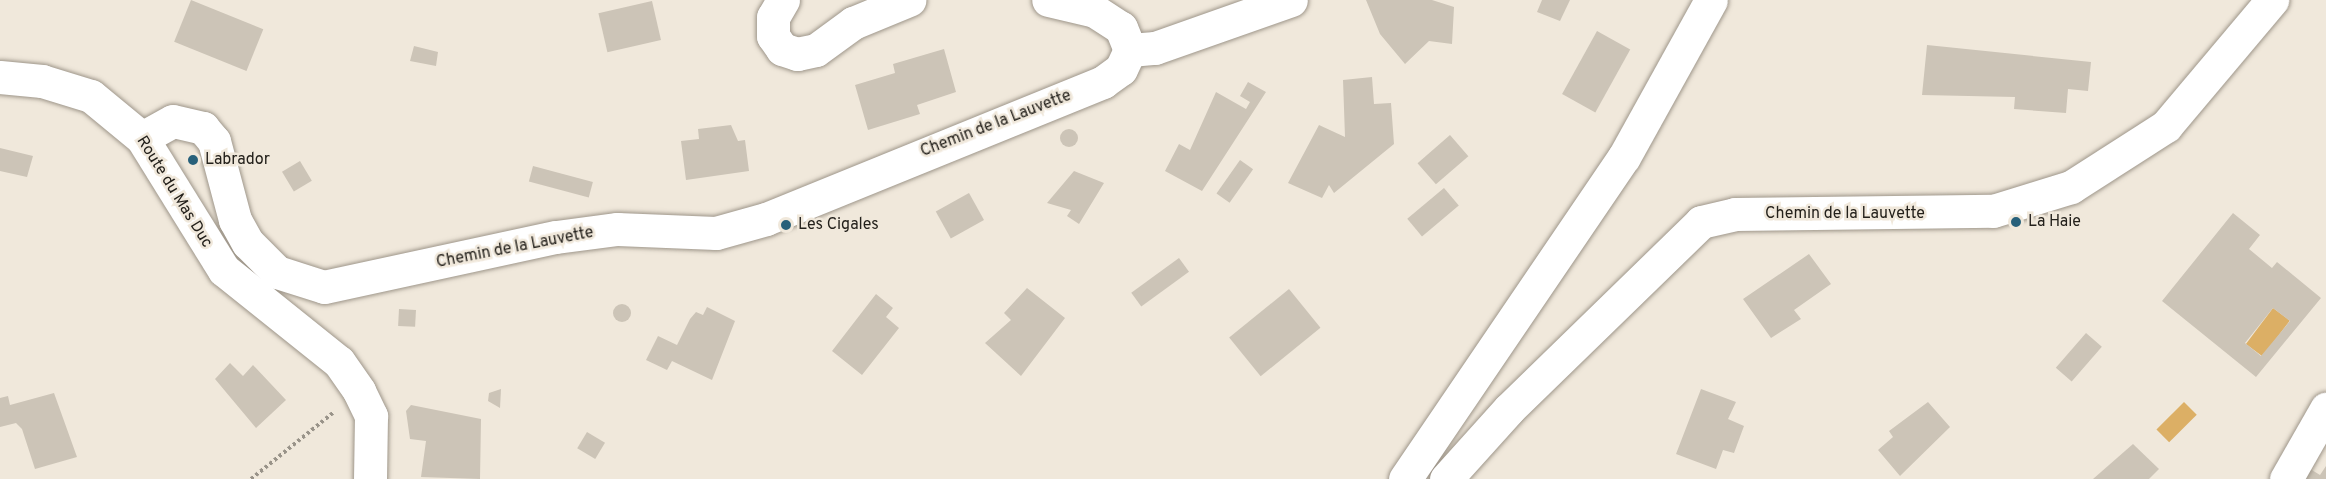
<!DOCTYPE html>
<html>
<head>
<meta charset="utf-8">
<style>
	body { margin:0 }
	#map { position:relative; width:2326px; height:479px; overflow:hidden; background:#f0e8db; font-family:Overpass,sans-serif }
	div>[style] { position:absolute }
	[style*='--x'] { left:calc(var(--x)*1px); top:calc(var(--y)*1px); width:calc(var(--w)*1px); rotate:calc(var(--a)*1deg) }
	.water>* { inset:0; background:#dcaf65; transform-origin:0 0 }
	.building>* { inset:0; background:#ccc4b7; transform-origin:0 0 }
	.round { border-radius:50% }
	.path>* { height:4px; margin-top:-2px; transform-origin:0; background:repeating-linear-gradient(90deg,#999389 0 3px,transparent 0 6px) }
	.roads { filter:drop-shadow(0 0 2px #9e968a) drop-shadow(0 0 2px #9e968a) }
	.minor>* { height:33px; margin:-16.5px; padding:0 16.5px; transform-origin:16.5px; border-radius:16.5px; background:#fff }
	.tertiary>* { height:33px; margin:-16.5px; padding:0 16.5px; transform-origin:16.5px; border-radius:16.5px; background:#fff }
	.dots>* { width:16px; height:16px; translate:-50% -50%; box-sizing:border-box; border:3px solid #f0e8db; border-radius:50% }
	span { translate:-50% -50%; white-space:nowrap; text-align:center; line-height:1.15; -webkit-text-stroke:5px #f0e8db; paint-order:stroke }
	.street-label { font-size:16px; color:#23201b }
	.poi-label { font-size:16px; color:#23201b }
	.left { translate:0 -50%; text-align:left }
</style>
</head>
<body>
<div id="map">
	<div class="water">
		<i style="left:2273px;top:308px;width:21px;height:45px;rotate:37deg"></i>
		<i style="left:2184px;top:402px;width:18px;height:39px;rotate:45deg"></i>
	</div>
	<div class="building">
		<i style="left:191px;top:0;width:78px;height:45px;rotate:22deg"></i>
		<i style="clip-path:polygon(1366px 0,1432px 0,1454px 7px,1452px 44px,1429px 41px,1405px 64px,1380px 34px)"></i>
		<i style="clip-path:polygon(1542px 0,1570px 0,1560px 21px,1537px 12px)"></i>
		<i style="left:652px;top:1px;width:40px;height:55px;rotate:77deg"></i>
		<i style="left:1597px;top:31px;width:38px;height:72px;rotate:29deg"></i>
		<i style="clip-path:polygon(1927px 45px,2091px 62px,2088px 91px,2068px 89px,2066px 113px,2014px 109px,2015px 97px,1922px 95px)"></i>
		<i style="clip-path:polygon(414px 46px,438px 52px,436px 66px,410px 61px)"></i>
		<i style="clip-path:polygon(944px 49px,956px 92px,917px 105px,920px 114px,868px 130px,855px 85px,895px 73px,893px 64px)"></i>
		<i style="clip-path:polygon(1372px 77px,1374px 104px,1391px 103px,1394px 144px,1334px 193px,1329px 185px,1322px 198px,1288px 183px,1319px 125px,1345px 137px,1343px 80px)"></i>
		<i style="clip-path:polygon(1248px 82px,1266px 92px,1202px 191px,1165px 171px,1179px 144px,1190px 150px,1216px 92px,1246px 109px,1250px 102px,1240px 96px)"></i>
		<i style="clip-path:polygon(731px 125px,738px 141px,745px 140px,749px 171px,686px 180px,681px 141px,699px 139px,698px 129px)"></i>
		<i class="round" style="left:1060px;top:129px;width:18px;height:18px"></i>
		<i style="left:1450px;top:135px;width:28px;height:43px;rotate:49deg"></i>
		<i style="clip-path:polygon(0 148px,33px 156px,27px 177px,0 171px)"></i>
		<i style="left:1240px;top:160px;width:16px;height:41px;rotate:35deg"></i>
		<i style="left:300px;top:161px;width:23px;height:21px;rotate:59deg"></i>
		<i style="left:533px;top:166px;width:62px;height:16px;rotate:15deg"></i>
		<i style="clip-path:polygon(1074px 171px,1104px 183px,1079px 224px,1067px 216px,1071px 210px,1047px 203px)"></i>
		<i style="left:1444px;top:188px;width:23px;height:48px;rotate:50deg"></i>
		<i style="left:969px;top:193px;width:31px;height:38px;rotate:61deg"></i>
		<i style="clip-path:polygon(evenodd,2233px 213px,2260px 235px,2249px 249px,2272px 268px,2277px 262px,2321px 298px,2256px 377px,2162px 301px,2233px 213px,2273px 308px,2290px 321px,2261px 356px,2245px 343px,2273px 308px)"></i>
		<i style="clip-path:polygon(1809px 254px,1831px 284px,1794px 310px,1801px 319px,1771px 338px,1743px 299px)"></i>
		<i style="left:1179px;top:258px;width:17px;height:59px;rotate:54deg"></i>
		<i style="clip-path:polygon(1027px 288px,1065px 318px,1021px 376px,985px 343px,1011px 320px,1004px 313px)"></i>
		<i style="left:1289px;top:289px;width:50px;height:77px;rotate:51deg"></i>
		<i style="clip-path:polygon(876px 294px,893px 308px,886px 317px,899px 328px,862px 375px,832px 351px)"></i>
		<i class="round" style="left:613px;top:304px;width:18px;height:18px"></i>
		<i style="clip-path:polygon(707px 307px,735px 321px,712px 380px,672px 361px,667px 370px,646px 360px,658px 336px,677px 345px,690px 319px,696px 312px,703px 315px)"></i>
		<i style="left:399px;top:309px;width:17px;height:17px;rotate:3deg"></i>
		<i style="left:2086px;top:333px;width:21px;height:46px;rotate:41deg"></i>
		<i style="clip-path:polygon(230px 363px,243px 376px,253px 365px,286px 400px,256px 428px,215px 379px)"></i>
		<i style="clip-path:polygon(501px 389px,500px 408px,488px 401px,489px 393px)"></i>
		<i style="clip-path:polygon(1701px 389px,1736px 402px,1728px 419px,1744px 426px,1734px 453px,1723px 450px,1716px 469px,1676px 454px)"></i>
		<i style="clip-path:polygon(54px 393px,77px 457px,35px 469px,22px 429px,16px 423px,0 427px,0 398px,8px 396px,10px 405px)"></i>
		<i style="clip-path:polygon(1928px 402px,1950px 427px,1900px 476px,1878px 450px,1893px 437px,1889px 431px)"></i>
		<i style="clip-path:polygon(411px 405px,481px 419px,480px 479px,421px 477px,426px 441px,410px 439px,406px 411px)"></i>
		<i style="left:587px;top:432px;width:21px;height:19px;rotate:31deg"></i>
		<i style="clip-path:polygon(2133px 444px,2159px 469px,2149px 479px,2093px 479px)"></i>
		<i style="clip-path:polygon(2326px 466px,2326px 479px,2300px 479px,2307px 467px,2320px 475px)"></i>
	</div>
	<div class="path">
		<i style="--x:251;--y:479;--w:107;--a:-38.9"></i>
	</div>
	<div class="roads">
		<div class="minor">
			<i style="--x:783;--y:0;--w:20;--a:120"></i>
			<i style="--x:773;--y:17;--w:19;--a:90"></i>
			<i style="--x:773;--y:36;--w:16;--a:55"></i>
			<i style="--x:782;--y:49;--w:16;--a:18"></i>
			<i style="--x:797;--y:54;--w:19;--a:-12"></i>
			<i style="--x:816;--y:50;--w:46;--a:-36.1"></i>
			<i style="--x:853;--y:23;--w:61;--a:-22.3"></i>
			<i style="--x:1130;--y:50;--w:25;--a:-5"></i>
			<i style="--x:1155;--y:48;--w:144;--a:-19.4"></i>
			<i style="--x:142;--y:138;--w:35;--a:-29"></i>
			<i style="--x:173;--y:121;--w:31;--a:13"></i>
			<i style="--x:203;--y:128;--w:17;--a:50"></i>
			<i style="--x:214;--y:141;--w:82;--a:75.1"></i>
			<i style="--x:235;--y:220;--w:26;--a:61"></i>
			<i style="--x:248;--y:243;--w:41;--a:45"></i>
			<i style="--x:277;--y:272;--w:49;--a:17.7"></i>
			<i style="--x:324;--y:287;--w:237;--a:-12.2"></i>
			<i style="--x:556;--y:237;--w:62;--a:-7.5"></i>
			<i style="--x:617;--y:229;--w:99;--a:2.3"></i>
			<i style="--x:716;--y:233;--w:52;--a:-15.6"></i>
			<i style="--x:766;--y:219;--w:364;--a:-22.1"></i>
			<i style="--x:1103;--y:82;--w:22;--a:-36"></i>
			<i style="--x:1121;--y:69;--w:21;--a:-65"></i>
			<i style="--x:1130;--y:50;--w:24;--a:-112"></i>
			<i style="--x:1121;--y:28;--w:31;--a:-147"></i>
			<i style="--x:1095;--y:11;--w:48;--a:-166.8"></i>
			<i style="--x:1405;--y:479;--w:389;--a:-55.8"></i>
			<i style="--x:1624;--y:157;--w:179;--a:-61"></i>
			<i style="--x:1446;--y:479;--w:94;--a:-48"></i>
			<i style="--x:1509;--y:409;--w:268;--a:-44.2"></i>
			<i style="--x:1701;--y:222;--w:35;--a:-13"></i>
			<i style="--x:1735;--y:214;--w:258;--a:-0.7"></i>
			<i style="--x:1993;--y:211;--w:82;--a:-17.1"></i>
			<i style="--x:2071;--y:187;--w:113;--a:-32.7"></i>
			<i style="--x:2166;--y:126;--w:165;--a:-49.9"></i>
			<i style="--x:2286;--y:479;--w:81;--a:-60.3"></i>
		</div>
		<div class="tertiary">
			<i style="--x:0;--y:77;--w:42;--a:5.4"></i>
			<i style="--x:42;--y:81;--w:51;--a:17"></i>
			<i style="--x:91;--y:96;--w:66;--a:39.5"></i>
			<i style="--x:142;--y:138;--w:155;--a:58.2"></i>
			<i style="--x:224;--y:270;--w:147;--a:38.7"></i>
			<i style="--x:339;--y:362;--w:35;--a:55"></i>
			<i style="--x:359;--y:391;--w:28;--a:64"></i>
			<i style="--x:371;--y:416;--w:63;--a:90.9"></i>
		</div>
	</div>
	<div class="dots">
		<i style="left:193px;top:160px;background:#27607a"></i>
		<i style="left:2016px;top:222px;background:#27607a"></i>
		<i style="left:786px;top:225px;background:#27607a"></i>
	</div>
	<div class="street-label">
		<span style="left:996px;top:124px;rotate:-21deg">Chemin de la Lauvette</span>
		<span style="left:174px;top:192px;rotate:58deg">Route du Mas Duc</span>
		<span style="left:1845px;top:214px">Chemin de la Lauvette</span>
		<span style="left:515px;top:248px;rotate:-11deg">Chemin de la Lauvette</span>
	</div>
	<div class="poi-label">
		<span class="left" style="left:205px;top:160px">Labrador</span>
		<span class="left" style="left:2028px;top:222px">La Haie</span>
		<span class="left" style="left:798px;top:225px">Les Cigales</span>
	</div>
</div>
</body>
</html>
